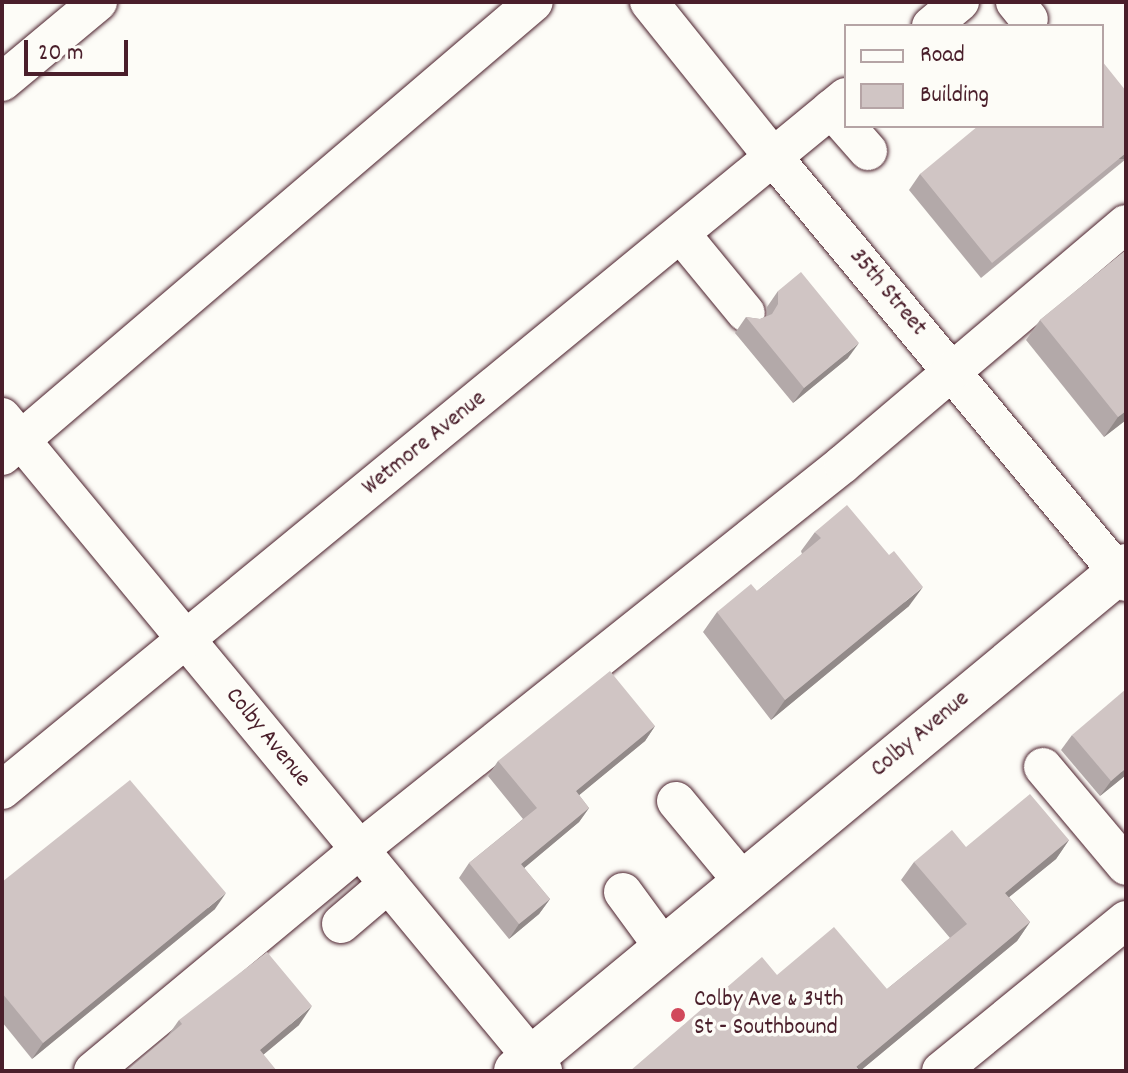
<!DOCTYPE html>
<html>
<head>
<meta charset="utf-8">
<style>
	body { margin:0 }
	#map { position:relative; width:1128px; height:1073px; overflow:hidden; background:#fdfcf7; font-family:Dekko,sans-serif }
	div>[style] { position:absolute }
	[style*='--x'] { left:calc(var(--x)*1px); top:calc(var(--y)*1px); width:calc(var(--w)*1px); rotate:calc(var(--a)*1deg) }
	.roads { filter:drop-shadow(0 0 2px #4a1f2b) drop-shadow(0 0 2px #4a1f2b) }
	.minor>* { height:38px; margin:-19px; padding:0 19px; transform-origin:19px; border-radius:19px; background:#fdfcf7 }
	.major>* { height:44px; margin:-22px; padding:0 22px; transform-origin:22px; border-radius:22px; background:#fdfcf7 }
	.wall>* { inset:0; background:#b3a9a9 }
	.shaded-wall>* { inset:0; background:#928a89; transform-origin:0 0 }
	.building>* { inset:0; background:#d0c5c4 }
	.dots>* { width:22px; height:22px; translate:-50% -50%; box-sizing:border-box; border:4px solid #fdfcf7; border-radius:50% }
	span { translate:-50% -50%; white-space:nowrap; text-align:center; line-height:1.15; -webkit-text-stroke:7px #fdfcf7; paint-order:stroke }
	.street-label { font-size:24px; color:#4a1f2b }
	.poi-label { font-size:24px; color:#4a1f2b }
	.left { translate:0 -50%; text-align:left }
	.frame { position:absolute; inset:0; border:4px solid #4a1f2b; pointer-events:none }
	.legend { position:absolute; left:844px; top:24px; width:260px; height:104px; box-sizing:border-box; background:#fdfcf7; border:2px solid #b5a4a5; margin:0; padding:10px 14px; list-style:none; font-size:24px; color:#4a1f2b }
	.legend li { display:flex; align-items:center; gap:16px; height:40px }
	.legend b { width:40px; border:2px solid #b5a4a5 }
	.scale { position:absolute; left:24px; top:40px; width:104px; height:36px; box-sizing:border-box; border:4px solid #4a1f2b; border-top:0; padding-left:10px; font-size:24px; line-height:28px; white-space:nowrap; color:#4a1f2b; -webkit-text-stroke:6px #fdfcf7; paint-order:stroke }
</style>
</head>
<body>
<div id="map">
	<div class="roads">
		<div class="minor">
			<i style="--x:649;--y:2;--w:200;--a:51.3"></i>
			<i style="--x:774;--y:158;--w:551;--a:50.3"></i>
			<i style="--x:1015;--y:2;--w:22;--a:51"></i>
			<i style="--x:931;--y:26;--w:38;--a:-40"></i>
			<i style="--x:2;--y:82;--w:125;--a:-39.8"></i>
			<i style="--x:831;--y:109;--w:56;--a:48.6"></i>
			<i style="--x:681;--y:234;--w:102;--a:50.6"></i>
			<i style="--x:2;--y:417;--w:849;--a:50.4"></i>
			<i style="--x:2;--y:456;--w:699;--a:-40.48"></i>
			<i style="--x:1043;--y:767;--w:129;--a:50"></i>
			<i style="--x:2;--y:790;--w:1092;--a:-39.39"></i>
			<i style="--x:676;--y:801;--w:107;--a:50.3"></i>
			<i style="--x:623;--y:892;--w:69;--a:53.8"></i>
			<i style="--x:341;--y:924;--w:62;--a:-40.4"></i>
			<i style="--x:93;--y:1071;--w:346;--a:-39.7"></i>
			<i style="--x:359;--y:850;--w:619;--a:-38.57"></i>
			<i style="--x:843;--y:464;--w:371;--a:-40.3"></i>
			<i style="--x:941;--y:1071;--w:239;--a:-39.2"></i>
		</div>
		<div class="major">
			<i style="--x:516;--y:1071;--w:792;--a:-39.62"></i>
		</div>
	</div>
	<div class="wall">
		<i style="clip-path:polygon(1126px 91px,1126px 159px,981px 278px,909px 190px,920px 174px)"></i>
		<i style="clip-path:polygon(1126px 250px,1126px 420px,1104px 437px,1026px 340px,1040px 320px)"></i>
		<i style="clip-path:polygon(778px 291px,848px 358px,793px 403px,735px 333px,746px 317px,760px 319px,767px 316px,767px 307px)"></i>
		<i style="clip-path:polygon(815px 532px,909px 606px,771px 720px,703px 632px,717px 612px,757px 591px,802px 554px,801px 551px)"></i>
		<i style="clip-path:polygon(655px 726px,645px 741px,579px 795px,589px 808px,579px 822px,524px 868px,550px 899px,539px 914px,509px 939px,459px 878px,469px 863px,523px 819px,488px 776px,498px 761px)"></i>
		<i style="clip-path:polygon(1072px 735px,1126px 775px,1100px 796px,1061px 750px)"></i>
		<i style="clip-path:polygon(1069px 840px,1056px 859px,1009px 897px,1030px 922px,1017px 941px,860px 1071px,777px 975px,887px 989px,950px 938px,901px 880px,914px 862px,966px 847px)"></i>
		<i style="clip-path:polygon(2px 882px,215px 909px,32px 1059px,2px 1022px)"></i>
		<i style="clip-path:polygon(179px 1020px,299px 1025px,263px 1055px,167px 1037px)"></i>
	</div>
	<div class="shaded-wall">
		<i style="left:1126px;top:153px;width:6px;height:173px;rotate:90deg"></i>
		<i style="clip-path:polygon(859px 343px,848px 358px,793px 403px,804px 388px)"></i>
		<i style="clip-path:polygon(1126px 411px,1126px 420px,1104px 437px,1118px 417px)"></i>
		<i style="clip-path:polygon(923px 587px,909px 606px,771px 720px,785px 700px)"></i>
		<i style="clip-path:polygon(655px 726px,645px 741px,566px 806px,576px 791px)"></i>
		<i style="clip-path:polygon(1126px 768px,1126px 775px,1100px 796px,1111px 781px)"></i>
		<i style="clip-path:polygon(589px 808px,579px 822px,511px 879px,521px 864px)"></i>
		<i style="clip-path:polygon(1069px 840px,1056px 859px,992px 911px,1005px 893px)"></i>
		<i style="clip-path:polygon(226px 893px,215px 909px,32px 1059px,43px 1043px)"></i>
		<i style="clip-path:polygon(550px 899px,539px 914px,509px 939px,519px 924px)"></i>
		<i style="clip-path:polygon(1030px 922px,1017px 941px,860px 1071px,856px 1067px)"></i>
		<i style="clip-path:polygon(312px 1006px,299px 1025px,246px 1069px,260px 1050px)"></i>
	</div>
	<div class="building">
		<i style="clip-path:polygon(1102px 61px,1126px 91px,1126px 153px,992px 263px,920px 174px,978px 126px,1102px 126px)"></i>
		<i style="clip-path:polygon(1126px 250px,1126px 411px,1118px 417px,1040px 320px)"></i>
		<i style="clip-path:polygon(801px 272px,859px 343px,804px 388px,746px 317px,760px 319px,772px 314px,778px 304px,778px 291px)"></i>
		<i style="clip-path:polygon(847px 505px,889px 555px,894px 551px,923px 587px,785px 700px,717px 612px,751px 584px,757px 591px,821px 538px,815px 532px)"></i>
		<i style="clip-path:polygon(610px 671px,655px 726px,576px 791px,589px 808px,521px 864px,550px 899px,519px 924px,469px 863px,537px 808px,498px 761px)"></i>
		<i style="clip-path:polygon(1126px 689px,1126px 768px,1111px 781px,1072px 735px)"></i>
		<i style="clip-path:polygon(130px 780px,226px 893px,43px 1043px,2px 993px,2px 882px)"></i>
		<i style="clip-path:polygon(1030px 794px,1069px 840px,1005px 893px,1030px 922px,856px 1067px,860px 1071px,630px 1071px,762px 957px,777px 975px,834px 927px,887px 989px,967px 924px,914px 862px,952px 830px,966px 847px)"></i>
		<i style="clip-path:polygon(267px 952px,312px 1006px,260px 1050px,277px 1071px,127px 1071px,182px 1024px,179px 1020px)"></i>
	</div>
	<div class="dots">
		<i style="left:678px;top:1015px;background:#d1495b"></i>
	</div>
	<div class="street-label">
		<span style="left:887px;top:293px;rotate:50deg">35th Street</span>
		<span style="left:425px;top:444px;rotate:-39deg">Wetmore Avenue</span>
		<span style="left:921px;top:735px;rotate:-40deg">Colby Avenue</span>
		<span style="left:267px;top:738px;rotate:51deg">Colby Avenue</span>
	</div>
	<div class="poi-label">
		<span class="left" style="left:694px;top:1015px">Colby Ave &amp; 34th<br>St - Southbound</span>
	</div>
	<div class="frame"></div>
	<ul class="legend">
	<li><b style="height:10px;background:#fdfcf7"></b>Road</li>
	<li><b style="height:22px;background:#d0c5c4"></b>Building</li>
	</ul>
	<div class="scale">20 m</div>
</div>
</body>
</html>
